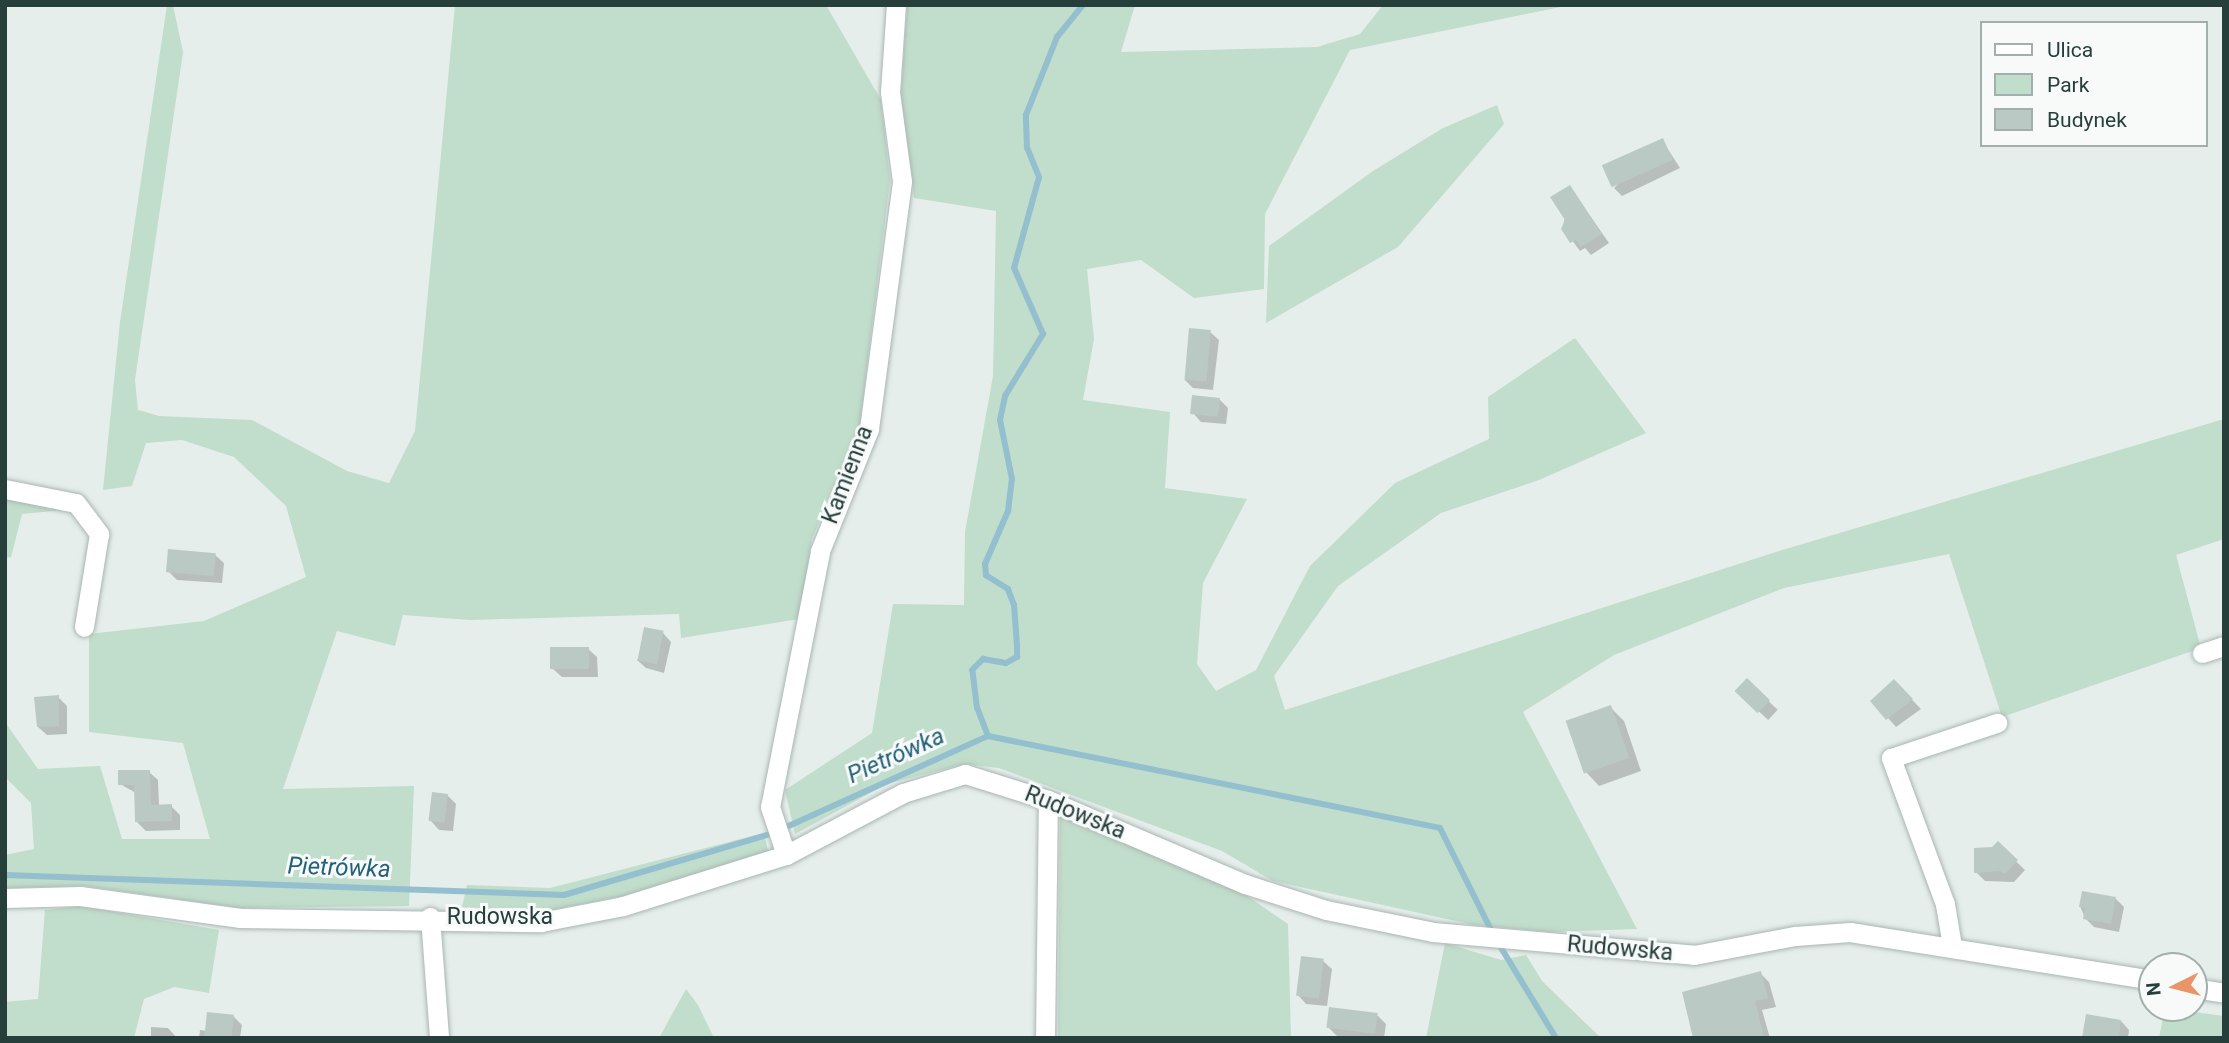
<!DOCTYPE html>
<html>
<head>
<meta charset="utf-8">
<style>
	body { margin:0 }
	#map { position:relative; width:2229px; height:1043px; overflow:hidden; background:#e6eeeb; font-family:Roboto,sans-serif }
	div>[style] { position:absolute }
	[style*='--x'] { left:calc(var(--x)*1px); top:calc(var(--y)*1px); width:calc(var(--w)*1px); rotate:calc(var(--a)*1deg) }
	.green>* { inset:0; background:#c1ddcb }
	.shadow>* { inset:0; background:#0003; transform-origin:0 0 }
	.stream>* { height:6px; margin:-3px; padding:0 3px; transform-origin:3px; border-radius:3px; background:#93bfcf }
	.building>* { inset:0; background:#bbc9c5; transform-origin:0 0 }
	.roads { filter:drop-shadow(0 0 2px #a9b6b3) drop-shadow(0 0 2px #a9b6b3) }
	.minor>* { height:19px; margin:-9.5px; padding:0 9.5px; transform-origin:9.5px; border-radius:9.5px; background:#fff }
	span { translate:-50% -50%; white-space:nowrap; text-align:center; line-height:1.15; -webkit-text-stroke:6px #f7faf9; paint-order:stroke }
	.street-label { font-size:23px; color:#263f3b }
	.water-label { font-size:24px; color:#236178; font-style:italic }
	.frame { position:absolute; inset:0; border:7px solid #263f3b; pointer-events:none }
	.legend { position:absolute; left:1980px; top:21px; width:228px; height:126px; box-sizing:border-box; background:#f7faf9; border:2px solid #a3afad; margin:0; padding:9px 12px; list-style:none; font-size:21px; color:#263f3b }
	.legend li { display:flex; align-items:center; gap:14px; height:35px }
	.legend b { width:35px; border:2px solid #a3afad }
	.north { position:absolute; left:2138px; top:952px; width:70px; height:70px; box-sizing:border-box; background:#f7faf9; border:2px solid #a3afad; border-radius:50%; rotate:264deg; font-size:19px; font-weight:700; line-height:28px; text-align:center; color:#263f3b }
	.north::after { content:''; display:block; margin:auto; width:24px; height:32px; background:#e99569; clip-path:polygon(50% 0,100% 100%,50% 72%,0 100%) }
</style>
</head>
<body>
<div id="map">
	<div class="green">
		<i style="clip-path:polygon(167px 5px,173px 5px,183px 52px,135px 380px,138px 410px,159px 416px,252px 420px,347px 471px,389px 483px,415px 431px,455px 5px,826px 5px,881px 100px,890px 180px,860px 424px,812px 539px,799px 619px,681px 638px,679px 614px,470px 620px,403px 615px,395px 646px,337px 631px,283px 789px,414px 786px,409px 906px,240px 908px,84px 886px,5px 888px,5px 855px,34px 849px,31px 803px,5px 777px,5px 722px,38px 769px,100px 766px,122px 839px,210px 839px,183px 743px,89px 732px,89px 634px,204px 621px,306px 577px,286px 506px,234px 457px,182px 440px,146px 443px,132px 486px,103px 490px,120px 322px)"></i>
		<i style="clip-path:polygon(907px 5px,1135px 5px,1121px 52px,1317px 47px,1360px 34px,1383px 5px,1570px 5px,1350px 50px,1265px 214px,1264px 289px,1194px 298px,1141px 260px,1087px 269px,1094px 339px,1083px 400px,1170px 412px,1165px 488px,1247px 499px,1203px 583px,1197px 664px,1216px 691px,1256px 670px,1310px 566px,1395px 483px,1489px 439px,1488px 397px,1575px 338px,1646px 433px,1539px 480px,1441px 513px,1338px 586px,1274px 676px,1285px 710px,1779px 551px,2224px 419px,2224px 539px,2176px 555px,2201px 648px,2002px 717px,1949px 554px,1784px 588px,1614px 655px,1523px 712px,1637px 929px,1549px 932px,1474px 925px,1273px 881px,1222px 851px,999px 768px,964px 764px,887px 784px,795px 834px,785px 790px,872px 733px,893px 604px,964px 605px,965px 532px,993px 376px,996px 211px,914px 198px,901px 94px)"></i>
		<i style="clip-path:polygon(1497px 105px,1504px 124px,1398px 247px,1266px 323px,1269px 246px,1373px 171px,1443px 128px)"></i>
		<i style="clip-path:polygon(5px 497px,65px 510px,22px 514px,11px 557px,5px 558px)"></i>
		<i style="clip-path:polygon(1060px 816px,1240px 891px,1288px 924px,1291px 1038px,1058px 1038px)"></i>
		<i style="clip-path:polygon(764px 833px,768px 851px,623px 896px,545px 911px,462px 907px,467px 885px,550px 888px)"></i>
		<i style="clip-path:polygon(80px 906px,219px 930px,209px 993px,174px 987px,144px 999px,134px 1038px,5px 1038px,5px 1002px,38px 999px,45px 910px)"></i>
		<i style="clip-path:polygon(1445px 943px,1501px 960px,1526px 955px,1542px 981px,1601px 1038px,1426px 1038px)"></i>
		<i style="clip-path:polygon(686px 989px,698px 1005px,714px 1038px,659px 1038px)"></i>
		<i style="clip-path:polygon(2165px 1008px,2224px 1016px,2224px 1038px,2159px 1038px)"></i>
	</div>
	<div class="shadow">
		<i style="clip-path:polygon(1662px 140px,1680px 168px,1622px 196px,1614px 188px)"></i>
		<i style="clip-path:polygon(1570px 187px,1609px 243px,1591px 255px,1585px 248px,1580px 251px,1563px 228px)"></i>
		<i style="clip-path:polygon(1210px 332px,1219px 340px,1213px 390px,1193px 388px,1185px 380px)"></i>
		<i style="clip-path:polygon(1219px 399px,1228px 408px,1226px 424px,1201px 422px,1193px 413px)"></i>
		<i style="clip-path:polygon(215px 555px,224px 563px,222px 583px,177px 580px,168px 571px)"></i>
		<i style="clip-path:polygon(663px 633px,671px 642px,664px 673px,646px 668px,637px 660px)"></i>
		<i style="clip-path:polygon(588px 649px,597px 657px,598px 677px,562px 677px,553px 669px)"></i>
		<i style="left:1747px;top:681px;width:42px;height:14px;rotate:43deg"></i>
		<i style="clip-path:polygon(1894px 681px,1921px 709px,1896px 727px,1873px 701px)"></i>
		<i style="clip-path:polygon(58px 697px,67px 706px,67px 734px,47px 735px,38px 727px)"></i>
		<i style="clip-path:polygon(1610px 707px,1624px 721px,1641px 771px,1599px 786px,1586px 772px)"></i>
		<i style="clip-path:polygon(149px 772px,158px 780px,159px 806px,171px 806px,180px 815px,180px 830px,146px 831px,137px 822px,136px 793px,120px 784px)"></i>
		<i style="clip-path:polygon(447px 795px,456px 804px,453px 831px,439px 830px,431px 821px)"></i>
		<i style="clip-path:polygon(1998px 844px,2025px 870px,2014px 882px,1985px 881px,1976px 872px)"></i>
		<i style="clip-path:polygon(2115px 898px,2124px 907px,2119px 932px,2094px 927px,2085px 918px,2080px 906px)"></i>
		<i style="clip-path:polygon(1323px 961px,1332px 969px,1327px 1006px,1306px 1004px,1298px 995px)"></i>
		<i style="clip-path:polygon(1760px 973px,1769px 982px,1776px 1007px,1762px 1010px,1770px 1038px,1694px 1038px)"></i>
		<i style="clip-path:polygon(1377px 1015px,1386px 1024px,1384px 1038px,1337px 1036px,1328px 1027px)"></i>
		<i style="clip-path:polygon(233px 1016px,242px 1025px,240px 1038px,199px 1038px,200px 1030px,207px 1031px)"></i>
		<i style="clip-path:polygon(2121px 1021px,2129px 1030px,2128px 1038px,2085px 1038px)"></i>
		<i style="clip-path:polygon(151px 1027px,168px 1028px,177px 1038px,151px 1038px)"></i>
	</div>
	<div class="stream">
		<i style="--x:988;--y:736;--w:30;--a:-111"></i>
		<i style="--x:977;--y:708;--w:38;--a:-97"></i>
		<i style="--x:972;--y:670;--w:16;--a:-45"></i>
		<i style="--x:983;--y:659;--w:23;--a:10"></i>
		<i style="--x:1006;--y:663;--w:13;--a:-29"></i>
		<i style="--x:1017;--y:657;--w:12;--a:-90"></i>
		<i style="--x:1017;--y:645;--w:40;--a:-94.3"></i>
		<i style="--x:1014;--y:605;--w:17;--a:-111"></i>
		<i style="--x:1008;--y:589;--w:26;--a:-148"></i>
		<i style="--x:986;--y:575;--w:11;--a:-95"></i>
		<i style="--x:985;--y:564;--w:58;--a:-66.5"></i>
		<i style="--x:1008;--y:511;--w:32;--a:-83"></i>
		<i style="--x:1012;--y:479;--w:60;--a:-101.5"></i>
		<i style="--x:1000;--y:420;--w:25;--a:-78"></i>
		<i style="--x:1005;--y:396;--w:73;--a:-58.5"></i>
		<i style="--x:1043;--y:334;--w:72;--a:-113.7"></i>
		<i style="--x:1014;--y:268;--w:94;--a:-74.6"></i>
		<i style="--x:1039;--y:177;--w:31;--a:-112"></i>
		<i style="--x:1027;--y:148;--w:33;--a:-92"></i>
		<i style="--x:1026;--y:115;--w:84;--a:-68.3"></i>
		<i style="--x:1057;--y:37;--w:41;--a:-50.9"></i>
		<i style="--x:988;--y:736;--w:461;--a:11.5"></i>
		<i style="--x:1440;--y:828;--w:114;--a:63.4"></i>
		<i style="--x:5;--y:875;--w:559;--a:2.05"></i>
		<i style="--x:564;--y:895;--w:218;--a:-16.5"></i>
		<i style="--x:773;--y:833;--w:236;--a:-24.3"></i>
		<i style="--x:1500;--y:946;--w:108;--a:58.7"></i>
	</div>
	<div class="building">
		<i style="left:1663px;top:138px;width:24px;height:67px;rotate:66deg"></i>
		<i style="clip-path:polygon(1570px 185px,1602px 234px,1581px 247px,1576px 240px,1570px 243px,1561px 229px,1565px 220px,1550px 197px)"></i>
		<i style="left:1189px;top:328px;width:22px;height:52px;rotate:5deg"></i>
		<i style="left:1192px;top:395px;width:28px;height:19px;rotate:6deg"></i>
		<i style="left:168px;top:549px;width:48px;height:23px;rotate:5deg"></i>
		<i style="left:644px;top:627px;width:20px;height:34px;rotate:11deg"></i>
		<i style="left:550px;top:647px;width:39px;height:22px"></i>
		<i style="left:1747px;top:678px;width:32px;height:18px;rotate:44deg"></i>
		<i style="clip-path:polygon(1894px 679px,1913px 699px,1886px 720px,1870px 701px)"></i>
		<i style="clip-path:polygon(59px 695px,59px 726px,37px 727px,34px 697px)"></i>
		<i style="left:1611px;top:705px;width:56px;height:48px;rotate:71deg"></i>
		<i style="clip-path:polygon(118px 770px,150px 770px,151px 805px,172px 804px,172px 821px,135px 822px,134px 785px,118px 785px)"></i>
		<i style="left:432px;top:792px;width:16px;height:29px;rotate:7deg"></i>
		<i style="clip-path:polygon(1998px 841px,2018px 860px,2005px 874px,2000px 871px,1974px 873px,1974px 848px,1992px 847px)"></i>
		<i style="clip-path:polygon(2082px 891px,2116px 897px,2111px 924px,2083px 919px,2085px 908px,2079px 907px)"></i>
		<i style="left:1301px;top:956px;width:23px;height:40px;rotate:7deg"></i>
		<i style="clip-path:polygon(1761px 971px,1768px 998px,1755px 1001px,1764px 1038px,1693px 1038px,1682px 992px)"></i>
		<i style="left:1329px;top:1007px;width:49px;height:21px;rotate:7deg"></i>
		<i style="left:207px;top:1012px;width:27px;height:26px;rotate:6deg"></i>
		<i style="clip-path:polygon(2086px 1014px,2121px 1020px,2119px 1038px,2082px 1038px)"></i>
	</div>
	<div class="roads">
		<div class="minor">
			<i style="--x:5;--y:489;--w:72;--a:11.2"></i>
			<i style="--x:76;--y:503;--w:39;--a:53"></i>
			<i style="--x:99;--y:534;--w:94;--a:99.2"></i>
			<i style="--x:2202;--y:653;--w:23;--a:-18"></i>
			<i style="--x:786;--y:855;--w:51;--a:-108.4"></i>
			<i style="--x:770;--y:807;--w:261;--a:-78.9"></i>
			<i style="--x:820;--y:551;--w:131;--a:-68.1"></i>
			<i style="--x:869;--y:429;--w:250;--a:-82.4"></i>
			<i style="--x:902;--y:181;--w:90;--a:-97.7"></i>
			<i style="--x:890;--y:92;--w:87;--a:-86.1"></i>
			<i style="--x:5;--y:898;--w:75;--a:-1.5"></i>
			<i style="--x:80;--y:896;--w:162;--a:7.8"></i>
			<i style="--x:240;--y:918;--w:301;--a:0.8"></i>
			<i style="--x:541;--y:922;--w:84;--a:-11"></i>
			<i style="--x:623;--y:906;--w:171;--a:-17.4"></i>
			<i style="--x:786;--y:855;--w:132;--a:-27.9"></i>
			<i style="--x:903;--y:793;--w:65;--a:-17"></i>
			<i style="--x:965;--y:774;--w:87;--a:17.4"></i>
			<i style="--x:1048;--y:800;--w:214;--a:23.1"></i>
			<i style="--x:1245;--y:884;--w:85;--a:17.8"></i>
			<i style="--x:1326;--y:910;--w:109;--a:11.6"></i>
			<i style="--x:1433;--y:932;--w:262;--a:5"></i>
			<i style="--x:1694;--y:955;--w:103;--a:-10.7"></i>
			<i style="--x:1795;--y:936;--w:55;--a:-4.2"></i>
			<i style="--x:1850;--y:932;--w:306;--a:9"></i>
			<i style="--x:430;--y:917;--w:121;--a:85.7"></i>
			<i style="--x:1952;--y:946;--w:43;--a:-99.5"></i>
			<i style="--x:1945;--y:904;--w:156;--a:-110.3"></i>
			<i style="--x:1891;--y:758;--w:112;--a:-18.3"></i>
			<i style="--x:2194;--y:988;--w:30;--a:9"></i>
			<i style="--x:1045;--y:1038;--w:238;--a:-89.3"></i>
		</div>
	</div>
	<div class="street-label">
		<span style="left:848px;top:475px;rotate:-69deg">Kamienna</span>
		<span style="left:1075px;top:813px;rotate:22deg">Rudowska</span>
		<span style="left:500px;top:917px">Rudowska</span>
		<span style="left:1620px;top:949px;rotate:5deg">Rudowska</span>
	</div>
	<div class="water-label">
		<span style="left:896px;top:756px;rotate:-24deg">Pietrówka</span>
		<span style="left:339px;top:868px;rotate:2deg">Pietrówka</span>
	</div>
	<div class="frame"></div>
	<ul class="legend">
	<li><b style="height:9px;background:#fff"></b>Ulica</li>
	<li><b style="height:19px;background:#c1ddcb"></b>Park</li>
	<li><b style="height:19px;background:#bbc9c5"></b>Budynek</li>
	</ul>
	<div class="north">N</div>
</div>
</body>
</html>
